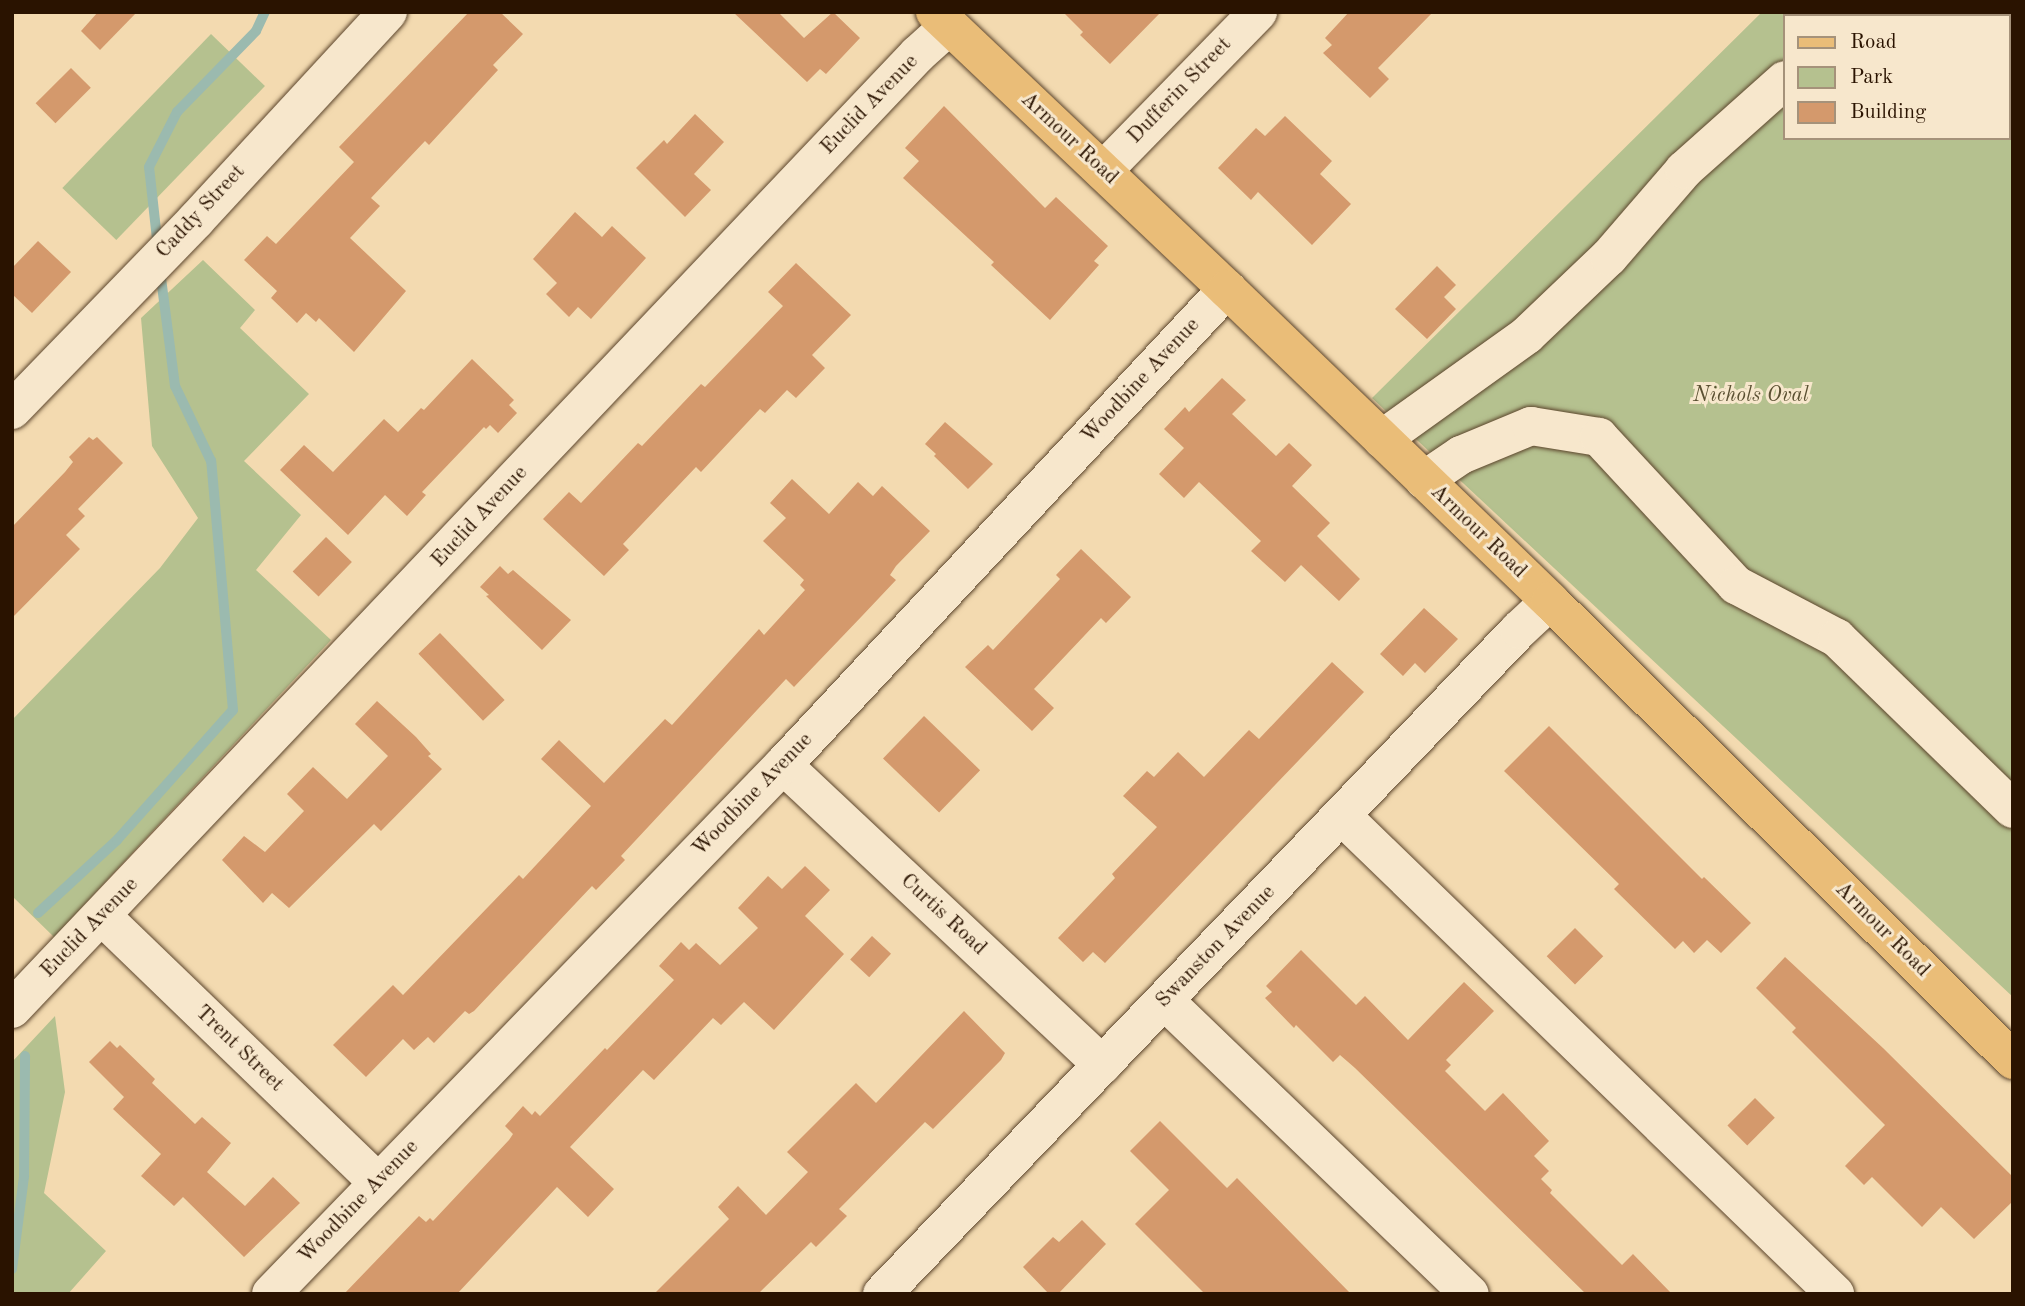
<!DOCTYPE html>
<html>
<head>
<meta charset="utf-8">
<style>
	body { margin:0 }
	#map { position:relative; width:2025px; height:1306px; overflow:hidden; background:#f3dab0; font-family:"Old Standard TT",serif }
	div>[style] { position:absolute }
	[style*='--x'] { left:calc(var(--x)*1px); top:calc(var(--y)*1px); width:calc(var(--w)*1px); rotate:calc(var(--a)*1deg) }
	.green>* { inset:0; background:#b5c18f; transform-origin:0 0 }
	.stream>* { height:10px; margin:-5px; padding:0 5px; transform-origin:5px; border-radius:5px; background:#9bbaaf }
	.building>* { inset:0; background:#d4996c; transform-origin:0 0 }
	.roads { filter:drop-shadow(0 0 2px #5c452c) drop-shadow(0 0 2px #5c452c) }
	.minor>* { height:38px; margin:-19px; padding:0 19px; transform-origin:19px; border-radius:19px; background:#f7e7cc }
	.major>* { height:38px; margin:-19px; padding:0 19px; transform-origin:19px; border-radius:19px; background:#eabd78 }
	span { translate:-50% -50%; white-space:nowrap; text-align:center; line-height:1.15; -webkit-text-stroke:6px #f7e7cc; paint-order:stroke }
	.street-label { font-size:21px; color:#2a1300 }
	.park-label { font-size:21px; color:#5b5032; font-style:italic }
	.frame { position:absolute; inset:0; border:14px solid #2a1300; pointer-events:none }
	.legend { position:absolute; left:1783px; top:14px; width:228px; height:126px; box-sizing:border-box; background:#f7e7cc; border:2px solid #a5927a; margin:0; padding:9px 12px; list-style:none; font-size:21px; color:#2a1300 }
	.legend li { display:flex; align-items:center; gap:14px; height:35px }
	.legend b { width:35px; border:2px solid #a5927a }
</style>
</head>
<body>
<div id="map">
	<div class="green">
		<i style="clip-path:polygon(evenodd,1762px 12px,2013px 12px,2013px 997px,1372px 398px,1762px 12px,1785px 16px,2009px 16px,2009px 138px,1785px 138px,1785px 16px)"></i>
		<i style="left:211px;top:34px;width:75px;height:214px;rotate:44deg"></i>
		<i style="clip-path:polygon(203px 260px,255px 310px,240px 328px,309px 394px,244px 461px,301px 515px,256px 570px,331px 640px,54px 937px,12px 896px,12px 720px,160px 568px,198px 518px,152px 446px,141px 318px)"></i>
		<i style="clip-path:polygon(55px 1016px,65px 1092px,44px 1193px,106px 1251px,68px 1294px,12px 1294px,12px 1062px)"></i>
	</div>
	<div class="stream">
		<i style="--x:158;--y:248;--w:81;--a:-96.3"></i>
		<i style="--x:149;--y:167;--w:62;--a:-63"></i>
		<i style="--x:177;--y:112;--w:113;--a:-45.7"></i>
		<i style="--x:256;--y:31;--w:21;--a:-65"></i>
		<i style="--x:38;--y:913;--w:108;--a:-42.7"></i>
		<i style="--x:117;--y:840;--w:174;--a:-48.3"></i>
		<i style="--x:233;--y:710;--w:250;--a:-95"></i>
		<i style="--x:211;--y:461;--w:83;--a:-115.6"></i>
		<i style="--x:175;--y:386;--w:116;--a:-97.4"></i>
		<i style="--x:12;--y:1269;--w:94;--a:-82.6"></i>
		<i style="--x:24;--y:1176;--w:120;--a:-89.5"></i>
	</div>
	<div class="building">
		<i style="clip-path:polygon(98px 12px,137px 12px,100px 50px,81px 31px)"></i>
		<i style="clip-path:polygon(469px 12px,500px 12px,523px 34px,493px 65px,498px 70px,429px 145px,425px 141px,371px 198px,380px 206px,350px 238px,406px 291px,354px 352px,319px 318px,316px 322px,306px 313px,297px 323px,271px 298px,277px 291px,244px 260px,267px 236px,276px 244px,354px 162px,339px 147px)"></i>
		<i style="clip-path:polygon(733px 12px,778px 12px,804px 38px,833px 12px,860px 38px,826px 74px,820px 69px,807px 82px)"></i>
		<i style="clip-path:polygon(1063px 12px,1161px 12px,1110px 64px,1080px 35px,1083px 32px)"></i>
		<i style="clip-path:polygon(1349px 12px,1433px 12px,1378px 68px,1389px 79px,1370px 98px,1323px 53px,1332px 45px,1325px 38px)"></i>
		<i style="left:71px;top:68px;width:28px;height:50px;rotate:45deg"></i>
		<i style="clip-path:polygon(944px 106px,1045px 208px,1056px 197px,1108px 246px,1094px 261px,1099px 265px,1050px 320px,991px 265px,994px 262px,903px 178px,919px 161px,905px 148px)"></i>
		<i style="clip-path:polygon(695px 114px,724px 142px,694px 174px,711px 190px,685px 217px,636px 168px,664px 140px,667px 144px)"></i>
		<i style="clip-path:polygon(1285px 116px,1332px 161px,1320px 174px,1351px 204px,1312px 245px,1258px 192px,1251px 200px,1218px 168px,1256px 128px,1265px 136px)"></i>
		<i style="clip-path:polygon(575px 212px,602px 237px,612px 226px,646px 258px,591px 319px,578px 307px,569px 317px,546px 294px,557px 283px,533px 259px)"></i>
		<i style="clip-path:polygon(38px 241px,71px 272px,32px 313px,12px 294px,12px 268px)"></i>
		<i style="clip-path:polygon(796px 263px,851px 315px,812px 355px,825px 368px,796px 398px,787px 390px,765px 413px,760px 409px,701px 472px,696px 467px,623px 544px,629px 550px,604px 576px,543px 519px,569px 492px,581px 503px,638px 443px,642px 446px,701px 384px,705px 387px,783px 306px,768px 292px)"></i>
		<i style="clip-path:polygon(1437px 266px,1456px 285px,1444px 297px,1456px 309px,1427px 339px,1395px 309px)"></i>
		<i style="clip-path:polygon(472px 359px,514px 400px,509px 405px,517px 413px,498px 433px,490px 425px,486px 429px,484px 427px,422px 492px,426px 495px,407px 516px,385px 495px,348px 535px,280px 470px,304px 445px,333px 472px,384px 419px,398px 432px,421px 408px,424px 410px)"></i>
		<i style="clip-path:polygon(1222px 378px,1246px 400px,1232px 414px,1276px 456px,1289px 443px,1312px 465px,1292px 486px,1330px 523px,1317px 536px,1360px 579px,1339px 601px,1301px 565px,1285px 582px,1251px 551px,1261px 541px,1199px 482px,1184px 498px,1159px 474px,1184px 448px,1164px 429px,1185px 407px,1189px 412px)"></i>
		<i style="clip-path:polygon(945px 422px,993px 464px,968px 489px,934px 456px,936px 454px,925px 444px)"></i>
		<i style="clip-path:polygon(89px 437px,93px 440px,97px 437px,123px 463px,78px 509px,85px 516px,66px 535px,80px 549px,12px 618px,12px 527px,65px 472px,73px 462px,69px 457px)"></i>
		<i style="clip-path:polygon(792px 479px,829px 514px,858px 482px,873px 496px,882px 486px,930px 531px,896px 566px,890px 575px,896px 580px,862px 616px,794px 687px,786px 679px,621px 856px,625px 860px,596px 890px,592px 886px,474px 1011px,469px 1014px,465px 1011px,434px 1043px,428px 1037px,414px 1050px,403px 1039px,366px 1077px,333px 1045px,393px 985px,403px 995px,519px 875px,523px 879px,591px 806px,541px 759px,559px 740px,604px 783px,665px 719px,672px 725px,759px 629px,764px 635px,805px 590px,800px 585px,804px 580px,763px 541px,786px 518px,770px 503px)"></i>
		<i style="left:326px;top:537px;width:36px;height:48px;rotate:44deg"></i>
		<i style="clip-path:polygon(1081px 549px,1131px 597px,1106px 623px,1101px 618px,1034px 689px,1054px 708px,1032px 731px,965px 667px,988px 645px,993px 650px,1060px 579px,1056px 575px)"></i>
		<i style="clip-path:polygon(500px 566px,508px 574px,513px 570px,571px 620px,542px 650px,486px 596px,489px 595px,480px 587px)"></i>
		<i style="clip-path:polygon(1424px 608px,1458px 639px,1425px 673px,1415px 663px,1403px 676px,1380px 654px)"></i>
		<i style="left:440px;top:633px;width:93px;height:30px;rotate:46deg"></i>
		<i style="clip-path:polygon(1332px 662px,1364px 692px,1105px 963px,1093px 952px,1083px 962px,1058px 938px,1115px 878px,1112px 874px,1157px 827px,1123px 796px,1147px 771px,1154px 777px,1178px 752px,1204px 777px,1249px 730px,1259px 739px)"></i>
		<i style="clip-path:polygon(377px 701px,416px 737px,431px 754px,428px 756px,442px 769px,381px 831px,374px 824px,289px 908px,272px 893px,263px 903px,222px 860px,244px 836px,265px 852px,304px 811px,287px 794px,313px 767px,347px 799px,388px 756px,355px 724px)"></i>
		<i style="left:924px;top:716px;width:78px;height:59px;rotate:44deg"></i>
		<i style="clip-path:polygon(1549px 726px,1702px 879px,1704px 877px,1751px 923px,1721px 953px,1707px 940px,1694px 953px,1683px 941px,1675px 949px,1614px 889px,1619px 884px,1504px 771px)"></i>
		<i style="clip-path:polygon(805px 866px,830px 890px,805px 916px,844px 954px,774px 1030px,744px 1002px,721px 1025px,713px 1018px,654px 1080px,643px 1070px,570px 1147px,614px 1189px,588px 1217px,557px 1187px,457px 1294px,344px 1294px,419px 1216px,426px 1222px,430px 1218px,433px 1221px,509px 1140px,513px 1134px,505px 1126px,523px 1106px,532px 1115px,535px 1111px,540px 1116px,605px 1048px,607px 1050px,674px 980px,659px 966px,681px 942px,689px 950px,696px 943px,720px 965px,758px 928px,738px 908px,768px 876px,782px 889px)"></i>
		<i style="left:1575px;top:928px;width:40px;height:40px;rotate:45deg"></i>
		<i style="left:872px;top:936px;width:26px;height:32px;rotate:43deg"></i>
		<i style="clip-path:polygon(1301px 950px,1356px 1005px,1365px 996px,1408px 1040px,1464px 982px,1494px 1011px,1446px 1060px,1451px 1065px,1445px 1071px,1485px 1111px,1503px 1093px,1549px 1141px,1534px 1156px,1549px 1171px,1541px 1179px,1552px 1190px,1550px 1193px,1622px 1265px,1633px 1254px,1672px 1294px,1586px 1294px,1355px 1068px,1340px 1055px,1333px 1062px,1296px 1025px,1294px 1028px,1265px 998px,1272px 992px,1266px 986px)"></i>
		<i style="clip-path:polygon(1785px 957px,1883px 1048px,2013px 1177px,2013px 1201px,1974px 1239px,1941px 1207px,1922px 1227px,1872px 1177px,1864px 1185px,1845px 1166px,1885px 1125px,1792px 1032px,1796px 1028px,1756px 988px)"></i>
		<i style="clip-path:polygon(964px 1011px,1005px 1053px,1001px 1060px,933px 1129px,925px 1122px,839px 1209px,847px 1216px,816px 1247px,811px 1242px,758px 1294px,654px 1294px,729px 1219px,718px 1207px,738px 1186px,766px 1215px,808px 1172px,787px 1152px,856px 1083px,876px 1103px)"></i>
		<i style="clip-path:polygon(110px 1041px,117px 1048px,120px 1045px,155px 1079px,152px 1083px,195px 1124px,202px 1117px,231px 1143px,207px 1172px,245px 1206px,273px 1177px,300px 1203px,244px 1257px,183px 1197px,174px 1206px,141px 1176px,161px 1154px,113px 1109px,124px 1097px,89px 1062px)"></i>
		<i style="left:1755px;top:1098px;width:28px;height:39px;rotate:45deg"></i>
		<i style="clip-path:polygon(1160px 1121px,1227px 1188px,1237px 1178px,1351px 1294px,1205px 1294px,1135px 1224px,1169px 1190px,1130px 1151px)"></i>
		<i style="clip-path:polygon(1082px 1220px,1106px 1244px,1058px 1294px,1049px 1294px,1023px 1267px,1053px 1237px,1059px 1242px)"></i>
	</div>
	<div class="roads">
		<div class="minor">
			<i style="--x:1897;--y:16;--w:9;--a:-27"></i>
			<i style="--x:1103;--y:171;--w:222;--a:-45.7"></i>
			<i style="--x:12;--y:410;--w:264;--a:-45.9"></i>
			<i style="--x:196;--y:220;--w:283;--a:-47.3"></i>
			<i style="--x:1382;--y:439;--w:178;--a:-35.6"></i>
			<i style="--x:1527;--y:335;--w:113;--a:-43.6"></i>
			<i style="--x:1609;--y:257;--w:115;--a:-49.2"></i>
			<i style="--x:1684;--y:170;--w:135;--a:-41.7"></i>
			<i style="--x:1424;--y:480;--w:45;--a:-34"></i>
			<i style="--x:1461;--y:455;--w:76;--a:-22.5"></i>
			<i style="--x:1531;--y:426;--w:69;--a:9.2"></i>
			<i style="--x:1599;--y:437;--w:202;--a:47.2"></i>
			<i style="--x:1736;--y:585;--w:114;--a:27.7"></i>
			<i style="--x:1837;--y:638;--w:245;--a:44.2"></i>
			<i style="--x:783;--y:765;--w:438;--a:43.2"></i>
			<i style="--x:1342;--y:816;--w:687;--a:44.11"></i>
			<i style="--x:102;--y:916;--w:383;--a:44"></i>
			<i style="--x:1165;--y:1001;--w:423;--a:43.9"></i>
			<i style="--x:12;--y:1009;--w:1316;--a:-46.51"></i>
			<i style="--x:918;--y:54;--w:42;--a:-42.1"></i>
			<i style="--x:271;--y:1294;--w:736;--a:-45.94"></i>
			<i style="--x:783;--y:765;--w:651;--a:-46.99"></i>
			<i style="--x:882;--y:1294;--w:920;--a:-46.19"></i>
			<i style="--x:1519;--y:630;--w:42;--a:-43.1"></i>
		</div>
		<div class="major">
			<i style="--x:935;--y:12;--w:402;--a:43.5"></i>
			<i style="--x:1227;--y:289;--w:449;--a:44"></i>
			<i style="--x:1550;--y:601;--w:652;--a:44.75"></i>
		</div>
	</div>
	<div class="street-label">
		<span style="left:1180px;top:91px;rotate:-46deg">Dufferin Street</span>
		<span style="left:870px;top:105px;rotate:-46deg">Euclid Avenue</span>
		<span style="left:1069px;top:139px;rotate:43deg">Armour Road</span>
		<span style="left:201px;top:212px;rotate:-47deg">Caddy Street</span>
		<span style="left:1141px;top:381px;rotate:-47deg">Woodbine Avenue</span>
		<span style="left:480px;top:517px;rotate:-47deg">Euclid Avenue</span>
		<span style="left:1478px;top:532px;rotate:44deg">Armour Road</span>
		<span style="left:753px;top:795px;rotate:-46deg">Woodbine Avenue</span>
		<span style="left:943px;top:915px;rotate:43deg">Curtis Road</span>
		<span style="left:90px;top:928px;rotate:-46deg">Euclid Avenue</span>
		<span style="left:1882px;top:930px;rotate:45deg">Armour Road</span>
		<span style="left:1216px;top:947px;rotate:-46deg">Swanston Avenue</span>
		<span style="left:239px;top:1049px;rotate:44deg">Trent Street</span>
		<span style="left:359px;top:1202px;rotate:-46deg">Woodbine Avenue</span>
	</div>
	<div class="park-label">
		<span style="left:1751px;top:396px">Nichols Oval</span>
	</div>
	<div class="frame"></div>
	<ul class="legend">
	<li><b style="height:9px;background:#eabd78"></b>Road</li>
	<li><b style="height:19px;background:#b5c18f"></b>Park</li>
	<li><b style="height:19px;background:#d4996c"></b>Building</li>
	</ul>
</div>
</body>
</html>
